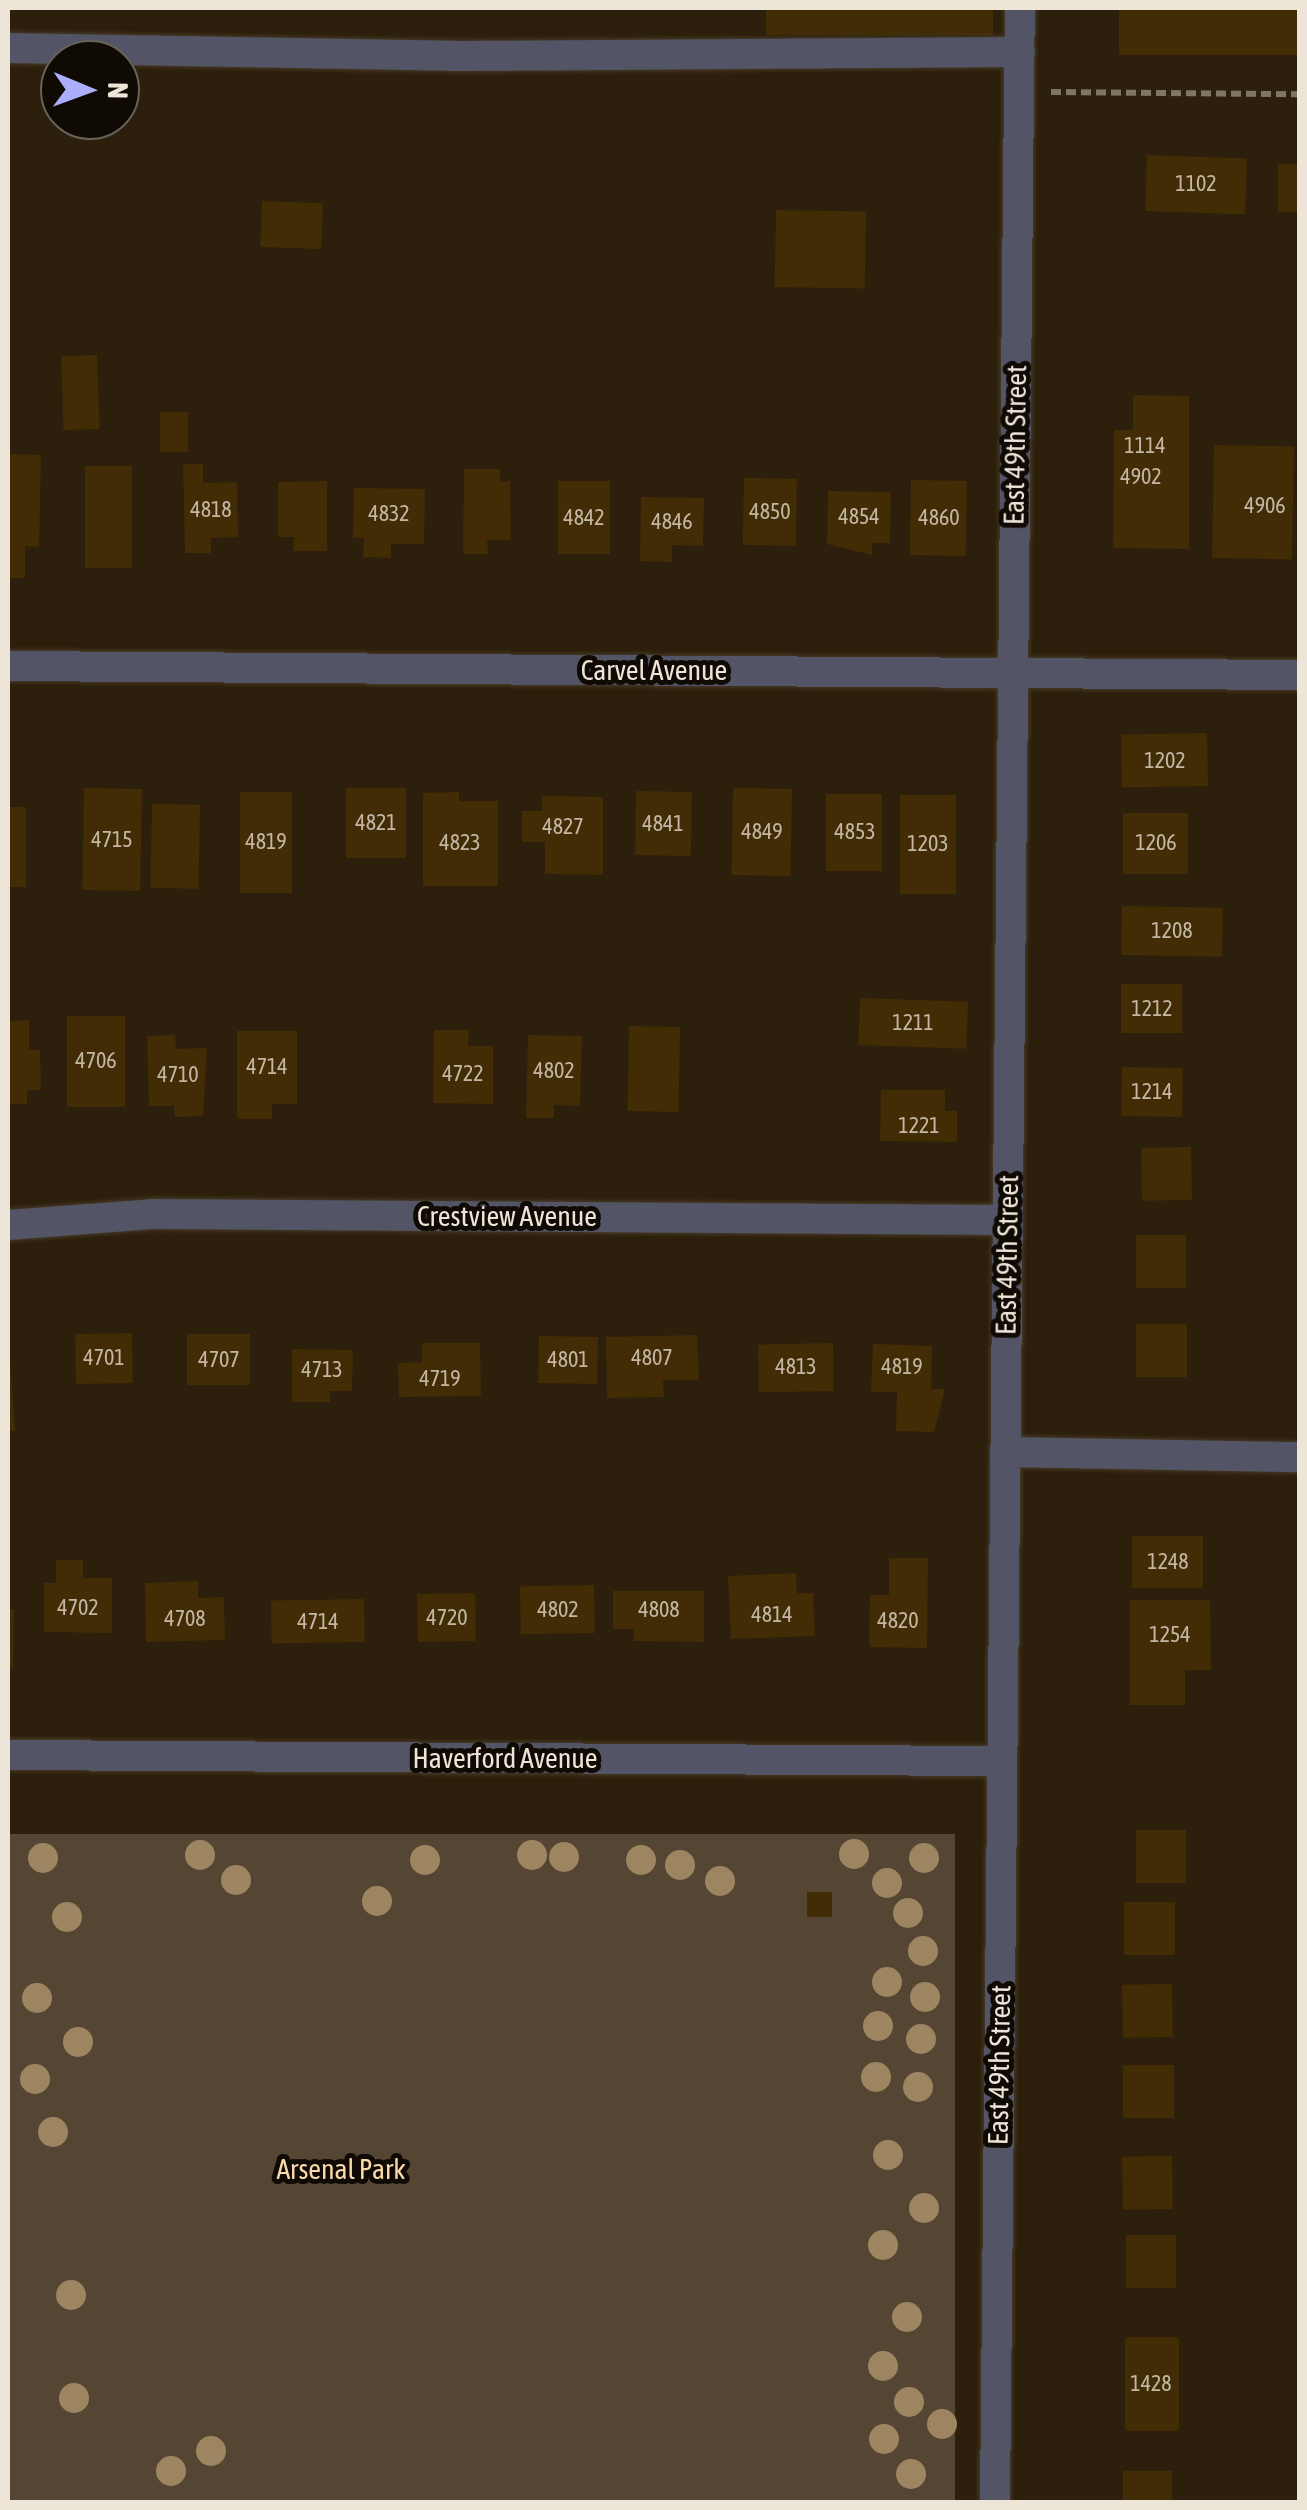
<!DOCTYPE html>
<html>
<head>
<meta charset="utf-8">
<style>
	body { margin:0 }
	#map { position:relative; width:1307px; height:2510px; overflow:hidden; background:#2c1f0b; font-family:"Asap Condensed",sans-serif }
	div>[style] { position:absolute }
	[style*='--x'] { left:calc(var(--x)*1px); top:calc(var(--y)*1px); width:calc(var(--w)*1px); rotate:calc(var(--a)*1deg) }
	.green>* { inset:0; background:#544632; transform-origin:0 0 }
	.building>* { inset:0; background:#422c06; transform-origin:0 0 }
	.path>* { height:6px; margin-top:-3px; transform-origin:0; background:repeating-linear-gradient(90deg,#807564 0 10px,transparent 0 15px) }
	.roads { filter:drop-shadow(0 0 2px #473b28) drop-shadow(0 0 2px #473b28) }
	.minor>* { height:30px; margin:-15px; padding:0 15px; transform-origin:15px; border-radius:15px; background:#535465 }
	.trees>* { width:30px; height:30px; margin:-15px; border-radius:50%; background:#9d8562 }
	span { translate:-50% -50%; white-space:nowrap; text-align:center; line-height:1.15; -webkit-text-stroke:10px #100a04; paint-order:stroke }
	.number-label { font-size:22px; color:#c3b7a4 }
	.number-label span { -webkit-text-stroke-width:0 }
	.street-label { font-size:28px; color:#eee5d9 }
	.park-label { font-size:28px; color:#f9d8a9 }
	.frame { position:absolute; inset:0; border:10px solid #eee5d9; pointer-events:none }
	.north { position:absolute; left:40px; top:40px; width:100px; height:100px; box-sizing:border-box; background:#100a04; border:2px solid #696259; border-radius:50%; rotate:91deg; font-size:28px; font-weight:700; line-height:40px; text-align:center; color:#eee5d9 }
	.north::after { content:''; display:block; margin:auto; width:35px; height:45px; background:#abaffb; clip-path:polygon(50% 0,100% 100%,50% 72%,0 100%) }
</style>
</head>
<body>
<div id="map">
	<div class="green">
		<i style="left:8px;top:1834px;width:947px;height:668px"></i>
	</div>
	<div class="building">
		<i style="left:766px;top:8px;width:227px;height:27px"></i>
		<i style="left:1119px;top:8px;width:181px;height:47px"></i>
		<i style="left:1147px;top:155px;width:100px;height:56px;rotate:2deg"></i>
		<i style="left:1278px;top:164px;width:22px;height:48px"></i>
		<i style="left:262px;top:201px;width:61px;height:46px;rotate:2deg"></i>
		<i style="left:776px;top:210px;width:90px;height:77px;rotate:1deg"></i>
		<i style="left:97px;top:355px;width:74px;height:36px;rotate:88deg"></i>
		<i style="clip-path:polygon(1133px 395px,1189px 396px,1189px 549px,1113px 548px,1114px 430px,1133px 430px)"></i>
		<i style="left:160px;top:412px;width:28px;height:40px"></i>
		<i style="left:1214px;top:445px;width:80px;height:113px;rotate:1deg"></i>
		<i style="clip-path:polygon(8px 454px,41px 455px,39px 547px,25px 546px,25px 578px,8px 578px)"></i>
		<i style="clip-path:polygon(183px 464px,203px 464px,203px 483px,237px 482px,238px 537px,211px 538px,211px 553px,185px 553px)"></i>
		<i style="left:85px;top:466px;width:47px;height:102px"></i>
		<i style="clip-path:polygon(464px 469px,500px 469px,500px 482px,510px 481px,511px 540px,487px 540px,488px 554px,463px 554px)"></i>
		<i style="left:744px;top:478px;width:53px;height:67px;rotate:1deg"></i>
		<i style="left:911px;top:480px;width:56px;height:75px;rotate:1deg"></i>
		<i style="clip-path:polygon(327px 481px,327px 551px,293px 551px,294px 537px,278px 537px,278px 482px)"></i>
		<i style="left:558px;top:481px;width:52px;height:73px"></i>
		<i style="clip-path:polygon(354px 488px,425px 489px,424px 544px,391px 544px,391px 558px,363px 557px,364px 538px,353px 538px)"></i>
		<i style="clip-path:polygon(828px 491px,891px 492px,890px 543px,872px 543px,872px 555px,827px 544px)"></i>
		<i style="clip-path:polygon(641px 497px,704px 498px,703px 546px,672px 545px,672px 562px,640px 561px)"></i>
		<i style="left:1207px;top:733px;width:53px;height:86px;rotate:89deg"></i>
		<i style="left:84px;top:788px;width:58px;height:102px;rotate:1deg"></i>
		<i style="left:406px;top:788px;width:70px;height:60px;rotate:90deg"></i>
		<i style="left:733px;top:788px;width:59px;height:87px;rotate:1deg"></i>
		<i style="left:636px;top:791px;width:56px;height:64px;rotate:1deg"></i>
		<i style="left:240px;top:792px;width:52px;height:101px"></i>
		<i style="clip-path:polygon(459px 792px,459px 801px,498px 801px,498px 886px,423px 886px,423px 793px)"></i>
		<i style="left:826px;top:794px;width:56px;height:77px"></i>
		<i style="left:900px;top:795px;width:56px;height:99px"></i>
		<i style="clip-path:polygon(542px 796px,603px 797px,603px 875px,545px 874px,545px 842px,522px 842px,522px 811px,542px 811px)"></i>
		<i style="left:152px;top:804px;width:48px;height:84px;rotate:1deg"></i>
		<i style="left:8px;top:807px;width:18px;height:80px"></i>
		<i style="left:1123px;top:813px;width:65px;height:61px"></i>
		<i style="left:1122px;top:906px;width:101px;height:49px;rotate:1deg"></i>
		<i style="left:1121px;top:984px;width:61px;height:49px"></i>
		<i style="left:860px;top:998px;width:108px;height:47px;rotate:2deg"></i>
		<i style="left:67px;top:1016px;width:58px;height:91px"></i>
		<i style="clip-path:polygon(29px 1020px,29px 1050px,40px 1050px,41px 1090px,27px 1090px,27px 1104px,8px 1104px,8px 1021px)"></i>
		<i style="left:629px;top:1026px;width:51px;height:85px;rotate:1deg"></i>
		<i style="clip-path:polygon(434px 1030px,469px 1030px,468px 1046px,493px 1046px,493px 1104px,433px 1103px)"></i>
		<i style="clip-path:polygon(237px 1031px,297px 1031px,297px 1104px,272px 1104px,272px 1119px,237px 1119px)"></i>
		<i style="clip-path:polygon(175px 1035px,176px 1049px,207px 1048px,203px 1116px,175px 1117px,174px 1106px,149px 1106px,147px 1036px)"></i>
		<i style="clip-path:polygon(528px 1035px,582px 1036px,580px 1106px,554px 1105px,554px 1118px,526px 1118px)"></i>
		<i style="left:1122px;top:1067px;width:61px;height:49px;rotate:1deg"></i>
		<i style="clip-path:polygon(881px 1090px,945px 1090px,945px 1111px,957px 1111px,957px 1142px,880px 1141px)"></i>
		<i style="left:1191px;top:1147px;width:53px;height:50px;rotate:89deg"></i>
		<i style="left:1136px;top:1235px;width:50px;height:53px"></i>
		<i style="left:1187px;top:1324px;width:53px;height:51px;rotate:90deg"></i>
		<i style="clip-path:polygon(8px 1329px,15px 1431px,8px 1431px)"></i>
		<i style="left:132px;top:1333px;width:50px;height:57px;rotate:89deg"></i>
		<i style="left:250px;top:1334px;width:51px;height:63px;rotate:90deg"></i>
		<i style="clip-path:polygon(697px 1335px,699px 1380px,663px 1380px,664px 1397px,607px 1398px,606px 1337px)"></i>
		<i style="left:539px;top:1336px;width:59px;height:47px;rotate:1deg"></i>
		<i style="clip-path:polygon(422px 1343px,480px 1343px,481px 1396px,399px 1397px,398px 1363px,422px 1362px)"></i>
		<i style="left:833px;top:1343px;width:48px;height:75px;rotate:89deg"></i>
		<i style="clip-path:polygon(873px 1344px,932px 1346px,931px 1389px,945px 1389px,934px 1432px,896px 1431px,897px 1392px,871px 1392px)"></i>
		<i style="clip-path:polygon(292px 1349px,353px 1350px,352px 1391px,330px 1391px,330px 1402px,292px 1402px)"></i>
		<i style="left:1132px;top:1536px;width:71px;height:52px"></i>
		<i style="clip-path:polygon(889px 1558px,928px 1558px,927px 1648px,869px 1647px,870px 1595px,889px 1595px)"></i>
		<i style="clip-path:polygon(56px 1560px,83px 1560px,83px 1578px,112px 1578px,112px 1633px,44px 1632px,44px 1583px,56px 1583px)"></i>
		<i style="clip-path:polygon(796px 1573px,797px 1593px,813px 1593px,815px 1636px,731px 1639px,728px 1576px)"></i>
		<i style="clip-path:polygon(198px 1581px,198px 1598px,224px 1597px,225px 1640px,146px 1642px,145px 1583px)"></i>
		<i style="left:594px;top:1585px;width:48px;height:74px;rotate:89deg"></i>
		<i style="clip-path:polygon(613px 1591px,704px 1591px,704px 1642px,634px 1641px,634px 1629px,613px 1629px)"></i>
		<i style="left:475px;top:1593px;width:48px;height:58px;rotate:89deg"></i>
		<i style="left:364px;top:1599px;width:43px;height:93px;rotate:89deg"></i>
		<i style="clip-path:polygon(1130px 1600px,1210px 1600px,1211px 1670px,1185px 1670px,1185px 1705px,1130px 1705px)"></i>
		<i style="clip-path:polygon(8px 1609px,14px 1609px,13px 1668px,8px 1668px)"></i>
		<i style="left:1186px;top:1830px;width:53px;height:50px;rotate:90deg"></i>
		<i style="left:807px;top:1892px;width:25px;height:25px"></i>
		<i style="left:1124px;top:1902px;width:51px;height:53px"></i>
		<i style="left:1172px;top:1984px;width:53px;height:50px;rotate:89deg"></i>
		<i style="left:1123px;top:2065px;width:51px;height:53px"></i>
		<i style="left:1172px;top:2156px;width:53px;height:50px;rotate:89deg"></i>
		<i style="left:1126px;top:2235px;width:50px;height:53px"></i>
		<i style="left:1125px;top:2337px;width:54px;height:94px"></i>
		<i style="left:1123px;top:2471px;width:49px;height:31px"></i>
	</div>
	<div class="path">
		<i style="--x:1051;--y:92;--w:249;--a:0.5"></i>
	</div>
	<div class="roads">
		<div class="minor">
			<i style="--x:8;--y:48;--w:444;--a:1"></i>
			<i style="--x:452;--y:56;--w:568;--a:-0.4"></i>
			<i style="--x:8;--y:666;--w:1292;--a:0.4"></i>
			<i style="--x:8;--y:1225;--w:145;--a:-4.3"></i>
			<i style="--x:153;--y:1214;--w:855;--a:0.4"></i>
			<i style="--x:1005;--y:1452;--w:295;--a:1"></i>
			<i style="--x:8;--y:1755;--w:994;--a:0.35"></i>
			<i style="--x:995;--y:2502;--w:2494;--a:-89.43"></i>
		</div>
	</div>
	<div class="trees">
		<i style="left:854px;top:1854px"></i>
		<i style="left:200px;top:1855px"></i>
		<i style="left:532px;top:1855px"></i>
		<i style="left:564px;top:1857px"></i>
		<i style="left:43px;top:1858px"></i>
		<i style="left:924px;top:1858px"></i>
		<i style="left:425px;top:1860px"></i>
		<i style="left:641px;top:1860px"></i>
		<i style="left:680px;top:1865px"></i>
		<i style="left:236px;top:1880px"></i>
		<i style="left:720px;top:1881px"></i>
		<i style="left:887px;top:1883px"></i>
		<i style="left:377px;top:1901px"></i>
		<i style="left:908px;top:1913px"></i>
		<i style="left:67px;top:1917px"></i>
		<i style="left:923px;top:1951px"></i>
		<i style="left:887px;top:1982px"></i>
		<i style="left:925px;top:1997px"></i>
		<i style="left:37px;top:1998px"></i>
		<i style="left:878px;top:2026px"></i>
		<i style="left:921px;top:2039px"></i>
		<i style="left:78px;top:2042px"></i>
		<i style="left:876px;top:2077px"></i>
		<i style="left:35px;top:2079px"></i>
		<i style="left:918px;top:2087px"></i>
		<i style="left:53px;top:2132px"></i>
		<i style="left:888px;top:2155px"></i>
		<i style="left:924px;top:2208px"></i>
		<i style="left:883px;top:2245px"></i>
		<i style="left:71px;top:2295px"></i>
		<i style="left:907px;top:2317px"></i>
		<i style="left:883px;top:2366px"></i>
		<i style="left:74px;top:2398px"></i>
		<i style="left:909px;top:2402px"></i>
		<i style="left:942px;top:2424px"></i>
		<i style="left:884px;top:2439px"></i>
		<i style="left:211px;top:2451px"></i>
		<i style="left:171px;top:2471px"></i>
		<i style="left:911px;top:2474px"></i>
	</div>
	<div class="number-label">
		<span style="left:1196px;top:184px">1102</span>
		<span style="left:1145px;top:446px">1114</span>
		<span style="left:1141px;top:477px">4902</span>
		<span style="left:1265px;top:506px">4906</span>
		<span style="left:211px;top:510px">4818</span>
		<span style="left:770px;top:512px">4850</span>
		<span style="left:389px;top:514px">4832</span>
		<span style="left:859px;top:517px">4854</span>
		<span style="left:584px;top:518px">4842</span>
		<span style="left:939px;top:518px">4860</span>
		<span style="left:672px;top:522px">4846</span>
		<span style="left:1165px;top:761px">1202</span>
		<span style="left:376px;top:823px">4821</span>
		<span style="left:663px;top:824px">4841</span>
		<span style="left:563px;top:827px">4827</span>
		<span style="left:762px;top:832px">4849</span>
		<span style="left:855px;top:832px">4853</span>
		<span style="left:112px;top:840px">4715</span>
		<span style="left:266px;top:842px">4819</span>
		<span style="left:460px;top:843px">4823</span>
		<span style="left:1156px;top:843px">1206</span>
		<span style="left:928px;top:844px">1203</span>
		<span style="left:1172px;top:931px">1208</span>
		<span style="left:1152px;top:1009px">1212</span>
		<span style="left:913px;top:1023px">1211</span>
		<span style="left:96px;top:1061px">4706</span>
		<span style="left:267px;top:1067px">4714</span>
		<span style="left:554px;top:1071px">4802</span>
		<span style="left:463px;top:1074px">4722</span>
		<span style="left:178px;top:1075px">4710</span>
		<span style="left:1152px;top:1092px">1214</span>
		<span style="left:919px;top:1126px">1221</span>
		<span style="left:104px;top:1358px">4701</span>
		<span style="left:652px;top:1358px">4807</span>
		<span style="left:219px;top:1360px">4707</span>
		<span style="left:568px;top:1360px">4801</span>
		<span style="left:796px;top:1367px">4813</span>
		<span style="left:902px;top:1367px">4819</span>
		<span style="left:322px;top:1370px">4713</span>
		<span style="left:440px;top:1379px">4719</span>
		<span style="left:1168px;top:1562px">1248</span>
		<span style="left:78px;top:1608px">4702</span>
		<span style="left:558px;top:1610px">4802</span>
		<span style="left:659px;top:1610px">4808</span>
		<span style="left:772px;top:1615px">4814</span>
		<span style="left:447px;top:1618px">4720</span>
		<span style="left:185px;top:1619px">4708</span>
		<span style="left:898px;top:1621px">4820</span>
		<span style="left:318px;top:1622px">4714</span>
		<span style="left:1170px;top:1635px">1254</span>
		<span style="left:1151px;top:2384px">1428</span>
	</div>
	<div class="street-label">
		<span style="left:1015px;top:445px;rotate:-89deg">East 49th Street</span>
		<span style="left:654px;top:670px">Carvel Avenue</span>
		<span style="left:507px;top:1216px">Crestview Avenue</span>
		<span style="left:1007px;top:1255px;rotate:-89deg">East 49th Street</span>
		<span style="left:505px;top:1758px">Haverford Avenue</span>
		<span style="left:999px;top:2065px;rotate:-89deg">East 49th Street</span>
	</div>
	<div class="park-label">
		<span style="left:341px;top:2169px">Arsenal Park</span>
	</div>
	<div class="frame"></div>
	<div class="north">N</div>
</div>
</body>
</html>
